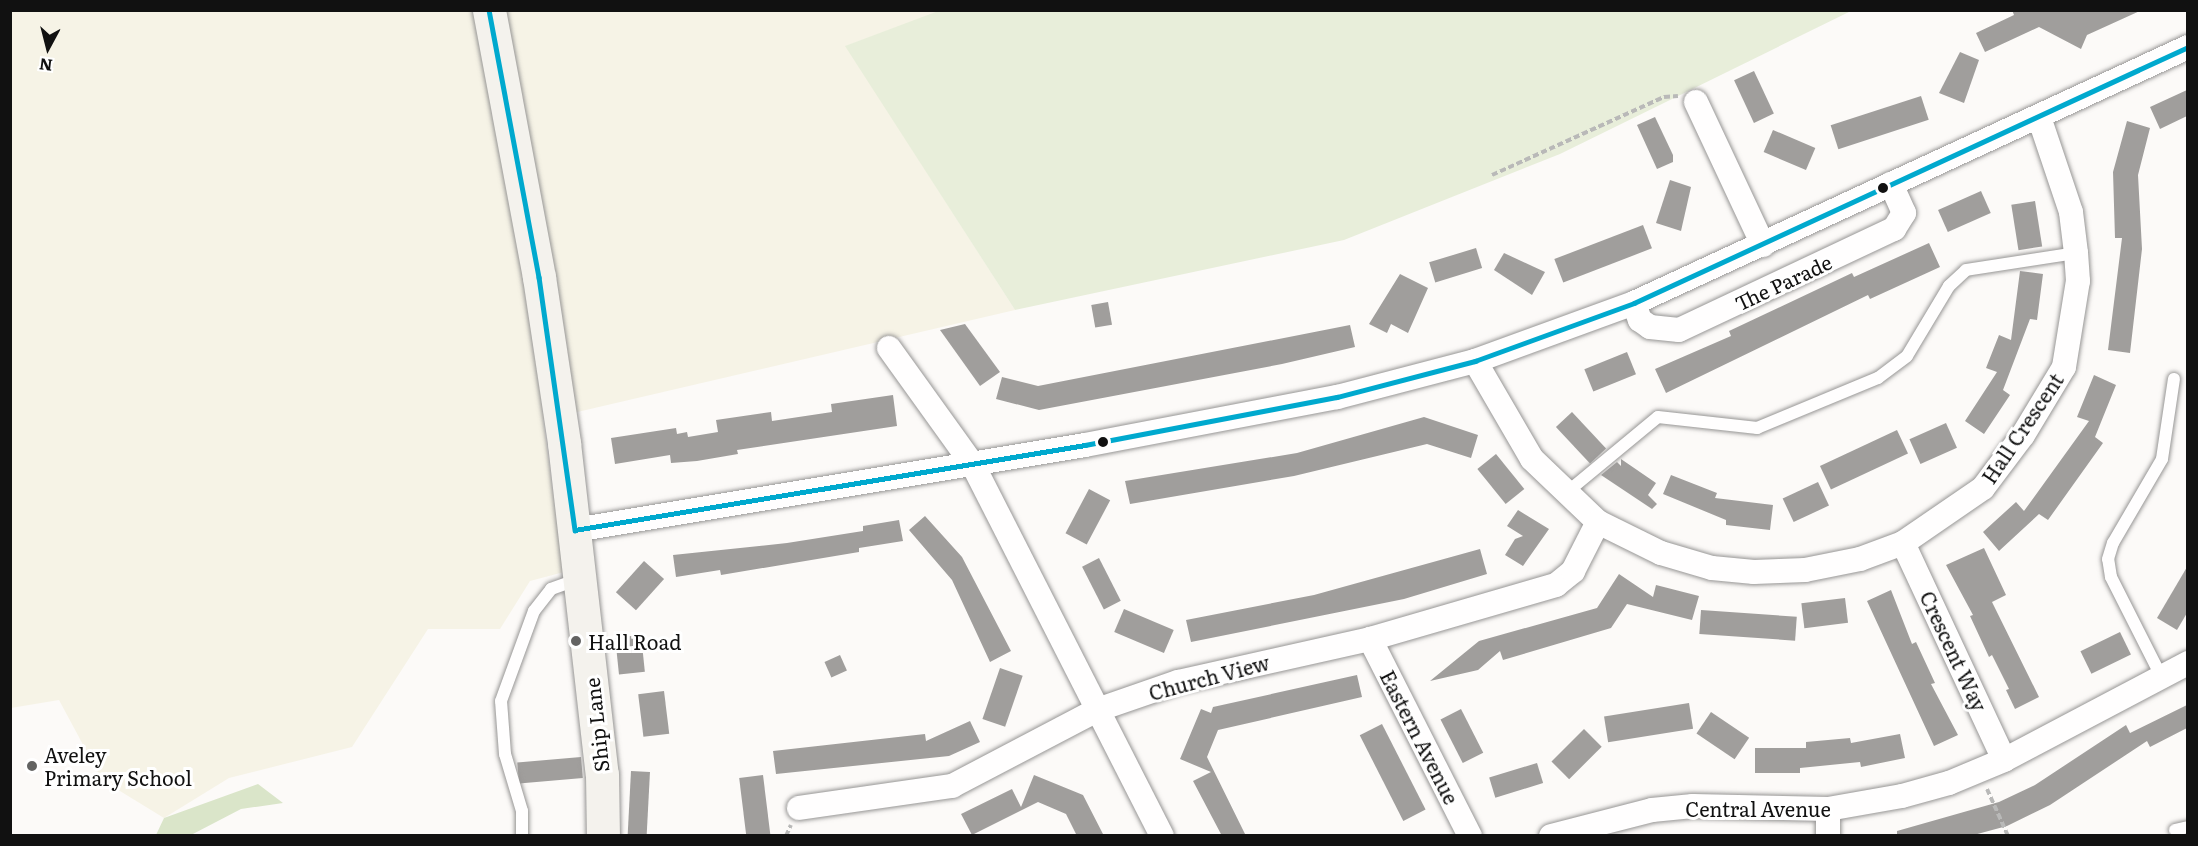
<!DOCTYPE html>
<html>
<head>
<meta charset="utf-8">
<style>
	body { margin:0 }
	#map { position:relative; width:2198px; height:846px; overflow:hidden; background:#fcfaf8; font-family:Literata,serif }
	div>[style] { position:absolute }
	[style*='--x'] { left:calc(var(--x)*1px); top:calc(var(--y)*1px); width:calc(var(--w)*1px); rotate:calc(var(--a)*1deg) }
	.farmland>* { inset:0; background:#f6f3e6 }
	.green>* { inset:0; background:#e8eeda }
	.forest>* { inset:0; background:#dae5c9 }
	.building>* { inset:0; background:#a09e9c; transform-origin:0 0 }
	.path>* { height:4px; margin-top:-2px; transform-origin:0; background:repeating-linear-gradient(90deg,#b9b9b8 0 6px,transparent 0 9px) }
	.roads { filter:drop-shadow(0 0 2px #979695) drop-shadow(0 0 2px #979695) }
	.lane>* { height:12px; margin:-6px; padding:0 6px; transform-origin:6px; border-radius:6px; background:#fffefe }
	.street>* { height:24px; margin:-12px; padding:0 12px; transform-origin:12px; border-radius:12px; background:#fffefe }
	.secondary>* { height:33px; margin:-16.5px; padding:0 16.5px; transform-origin:16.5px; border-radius:16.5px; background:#f4f2ed }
	.bus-1>* { height:4.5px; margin:-2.25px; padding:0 2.25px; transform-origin:2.25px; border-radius:2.25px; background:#00a9ce }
	.dots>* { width:16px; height:16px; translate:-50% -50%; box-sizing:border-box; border:3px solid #fff; border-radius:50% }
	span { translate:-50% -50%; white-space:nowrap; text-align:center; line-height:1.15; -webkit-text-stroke:6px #fff; paint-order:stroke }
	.street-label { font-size:20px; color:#111 }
	.poi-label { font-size:20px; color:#111 }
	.left { translate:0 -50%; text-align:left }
	.frame { position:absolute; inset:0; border:12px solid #111; pointer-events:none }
	.north { position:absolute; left:18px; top:18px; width:60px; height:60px; -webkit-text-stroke:4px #fff; paint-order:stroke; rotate:187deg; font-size:16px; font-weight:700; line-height:24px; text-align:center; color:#111 }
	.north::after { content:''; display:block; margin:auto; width:21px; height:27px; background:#111; clip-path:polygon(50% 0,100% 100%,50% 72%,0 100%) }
</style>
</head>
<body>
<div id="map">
	<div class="farmland">
		<i style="clip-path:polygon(11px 11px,941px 11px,846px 46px,1015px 310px,543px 420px,564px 572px,530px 581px,500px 629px,428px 629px,352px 747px,229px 778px,164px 818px,102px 780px,59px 700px,11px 708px)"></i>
	</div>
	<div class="green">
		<i style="clip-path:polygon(941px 10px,1851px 10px,1851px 11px,1560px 154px,1344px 240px,1015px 310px,845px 46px)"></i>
	</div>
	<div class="forest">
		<i style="clip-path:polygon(258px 784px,283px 803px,241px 809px,191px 835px,156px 835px,164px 818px)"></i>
	</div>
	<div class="building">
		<i style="clip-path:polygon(2012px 10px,2142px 10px,2087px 35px,2081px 49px,2039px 27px,1985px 52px,1976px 33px,2014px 15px)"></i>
		<i style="clip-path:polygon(1960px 52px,1979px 60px,1964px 103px,1939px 93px)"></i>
		<i style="left:1754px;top:71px;width:47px;height:22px;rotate:65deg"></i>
		<i style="clip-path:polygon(2187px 90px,2187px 116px,2160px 129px,2150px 107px)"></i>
		<i style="left:1921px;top:96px;width:25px;height:95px;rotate:72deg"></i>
		<i style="clip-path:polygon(1655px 117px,1673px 155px,1673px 162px,1657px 169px,1637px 125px)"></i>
		<i style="clip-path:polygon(2127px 121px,2150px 128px,2138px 175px,2142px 249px,2130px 353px,2108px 350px,2122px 238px,2115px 238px,2113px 172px)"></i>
		<i style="left:1773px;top:130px;width:46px;height:24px;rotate:23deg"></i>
		<i style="clip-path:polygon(1670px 180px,1691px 187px,1681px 231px,1656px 223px)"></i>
		<i style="left:1981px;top:191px;width:24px;height:47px;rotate:66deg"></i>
		<i style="left:2035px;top:201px;width:46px;height:24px;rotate:81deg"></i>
		<i style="left:1643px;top:225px;width:25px;height:95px;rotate:69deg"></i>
		<i style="clip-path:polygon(1929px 243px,1940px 267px,1870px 299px,1868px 295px,1666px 393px,1655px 369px,1731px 336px,1729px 331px,1852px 273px,1854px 277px)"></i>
		<i style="left:1476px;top:248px;width:21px;height:49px;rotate:73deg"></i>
		<i style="clip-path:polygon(1504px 253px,1545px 272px,1532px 295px,1494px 270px)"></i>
		<i style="clip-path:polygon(2020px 271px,2043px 274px,2037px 320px,2030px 319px,2003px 390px,2010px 395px,1984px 434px,1965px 421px,1997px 372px,1986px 368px,1999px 335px,2011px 340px)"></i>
		<i style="clip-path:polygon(1400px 274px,1428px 288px,1408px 333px,1391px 324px,1387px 333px,1369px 324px)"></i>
		<i style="left:1108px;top:302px;width:23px;height:17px;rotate:80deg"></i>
		<i style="clip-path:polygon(965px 324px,1000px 372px,980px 386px,940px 330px)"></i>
		<i style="clip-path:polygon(1350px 325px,1355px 347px,1282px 364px,1039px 410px,996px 399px,1002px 377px,1038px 386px)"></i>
		<i style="left:1627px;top:352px;width:24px;height:46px;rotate:68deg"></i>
		<i style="clip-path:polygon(2094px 375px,2116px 385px,2095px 437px,2103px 443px,2048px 520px,2039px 514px,1999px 551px,1983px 532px,2016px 502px,2024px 511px,2089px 421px,2077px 417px)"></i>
		<i style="clip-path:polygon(893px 395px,897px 426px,737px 450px,738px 454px,697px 461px,671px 463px,670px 455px,615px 464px,611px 438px,676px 428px,677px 434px,687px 432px,688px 437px,718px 432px,716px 420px,771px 412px,772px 421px,832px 412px,831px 404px)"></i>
		<i style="left:1572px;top:412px;width:50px;height:22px;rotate:47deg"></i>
		<i style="clip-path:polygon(1424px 417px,1478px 435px,1471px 458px,1427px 444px,1294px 476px,1130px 504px,1125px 481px,1297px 453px)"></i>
		<i style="left:1946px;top:423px;width:27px;height:40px;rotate:66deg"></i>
		<i style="left:1897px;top:430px;width:26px;height:85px;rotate:65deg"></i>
		<i style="left:1496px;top:454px;width:45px;height:24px;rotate:51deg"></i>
		<i style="clip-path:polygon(1621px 459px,1656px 483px,1648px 495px,1657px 504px,1652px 509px,1601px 475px,1617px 462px,1621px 466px)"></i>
		<i style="clip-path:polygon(1671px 475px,1717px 493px,1715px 498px,1773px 505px,1770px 530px,1726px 525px,1726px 520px,1663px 494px)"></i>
		<i style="left:1818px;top:482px;width:26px;height:39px;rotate:65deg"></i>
		<i style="left:1089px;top:489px;width:24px;height:50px;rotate:28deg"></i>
		<i style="clip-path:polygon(1518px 510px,1549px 529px,1523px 566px,1505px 555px,1515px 539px,1523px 536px,1507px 526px)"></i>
		<i style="clip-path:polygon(925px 516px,962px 557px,1011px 651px,990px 662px,952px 580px,909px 530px)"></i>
		<i style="clip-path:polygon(899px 520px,903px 541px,859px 548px,859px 552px,721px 575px,720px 570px,676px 577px,673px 555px,787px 543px,863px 531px,863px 526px)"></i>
		<i style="clip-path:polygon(1984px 548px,2006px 595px,1992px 602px,2039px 697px,2015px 709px,2006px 690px,2009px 689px,1992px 655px,1989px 657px,1970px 616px,1973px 615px,1946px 565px)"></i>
		<i style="clip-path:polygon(1480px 549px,1487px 574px,1404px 599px,1191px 642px,1186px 620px,1314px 595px)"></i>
		<i style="left:1099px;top:558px;width:48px;height:19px;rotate:63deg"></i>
		<i style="left:644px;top:561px;width:27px;height:42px;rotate:42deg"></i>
		<i style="clip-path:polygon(2187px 567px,2187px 613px,2177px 630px,2157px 618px)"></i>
		<i style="clip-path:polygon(1619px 574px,1653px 597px,1656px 585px,1699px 596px,1692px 620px,1627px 604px,1611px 628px,1503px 660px,1500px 651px,1478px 670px,1430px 681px,1479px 641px,1597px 608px)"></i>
		<i style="clip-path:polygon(1891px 590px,1912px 644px,1916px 642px,1935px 683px,1931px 684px,1958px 735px,1934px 746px,1867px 601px)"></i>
		<i style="left:1845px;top:598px;width:25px;height:44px;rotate:83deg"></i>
		<i style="left:1124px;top:609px;width:54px;height:25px;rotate:23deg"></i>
		<i style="left:1701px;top:610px;width:96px;height:24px;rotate:4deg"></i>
		<i style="left:2120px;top:632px;width:25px;height:44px;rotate:64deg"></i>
		<i style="left:641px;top:635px;width:37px;height:26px;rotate:84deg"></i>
		<i style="left:840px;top:655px;width:17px;height:17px;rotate:66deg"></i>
		<i style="left:1000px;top:668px;width:24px;height:54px;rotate:19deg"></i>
		<i style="clip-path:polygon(1357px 675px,1362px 697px,1218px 730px,1207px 757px,1246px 836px,1222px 836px,1193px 781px,1211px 772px,1180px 759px,1201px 709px,1211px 713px,1213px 707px)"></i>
		<i style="left:664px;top:691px;width:43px;height:26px;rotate:83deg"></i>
		<i style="left:1689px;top:703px;width:26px;height:86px;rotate:81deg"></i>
		<i style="clip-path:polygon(2187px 705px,2187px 728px,2150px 747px,2147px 741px,2050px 805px,2007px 826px,1970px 836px,1897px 836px,1897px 831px,1999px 802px,2035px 785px,2126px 725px,2130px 733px)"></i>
		<i style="left:1461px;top:709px;width:49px;height:23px;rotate:63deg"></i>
		<i style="left:1711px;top:712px;width:46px;height:26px;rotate:34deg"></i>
		<i style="clip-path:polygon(970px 721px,980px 742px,949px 756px,776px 774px,773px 751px,925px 734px,926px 741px)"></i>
		<i style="left:1382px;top:724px;width:96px;height:25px;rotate:63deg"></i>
		<i style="left:1584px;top:729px;width:25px;height:46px;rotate:45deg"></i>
		<i style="clip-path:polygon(1900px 734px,1905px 758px,1861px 767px,1860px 762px,1800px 768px,1800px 773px,1755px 773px,1755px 748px,1806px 748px,1806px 742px,1850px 738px,1851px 743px)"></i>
		<i style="left:581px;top:757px;width:21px;height:64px;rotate:85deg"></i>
		<i style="left:1537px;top:763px;width:21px;height:50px;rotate:73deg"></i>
		<i style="left:631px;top:771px;width:19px;height:65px;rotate:3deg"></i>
		<i style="left:763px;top:775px;width:62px;height:24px;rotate:83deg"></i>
		<i style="clip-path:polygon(1034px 775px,1083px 795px,1104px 836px,1077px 836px,1066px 814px,1038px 802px,972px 835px,961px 814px,1012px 789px,1021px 807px)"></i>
	</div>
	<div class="path">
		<i style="--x:1492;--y:175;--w:189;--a:-24.4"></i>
		<i style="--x:1664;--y:97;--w:14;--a:-4"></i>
		<i style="--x:1987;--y:789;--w:51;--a:65.9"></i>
		<i style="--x:786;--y:836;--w:12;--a:-66"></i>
	</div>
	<div class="roads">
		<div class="lane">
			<i style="--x:1566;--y:493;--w:119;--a:-39.6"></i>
			<i style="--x:1658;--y:417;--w:100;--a:6.3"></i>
			<i style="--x:1757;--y:428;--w:131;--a:-22.5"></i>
			<i style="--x:1878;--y:378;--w:36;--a:-37"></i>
			<i style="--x:1907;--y:356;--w:82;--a:-59"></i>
			<i style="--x:1949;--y:286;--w:23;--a:-43"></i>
			<i style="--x:1966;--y:270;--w:111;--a:-8.8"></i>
			<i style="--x:2160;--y:674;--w:109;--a:-116.8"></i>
			<i style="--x:2111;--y:577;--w:18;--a:-99"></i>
			<i style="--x:2108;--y:559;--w:17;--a:-73"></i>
			<i style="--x:2113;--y:543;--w:97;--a:-59.7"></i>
			<i style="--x:2162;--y:459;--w:81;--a:-81.5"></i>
			<i style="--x:2175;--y:830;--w:13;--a:-13"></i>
			<i style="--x:522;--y:836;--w:25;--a:-90"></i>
			<i style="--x:522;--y:811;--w:59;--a:-106.6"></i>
			<i style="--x:505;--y:754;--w:53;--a:-94.3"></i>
			<i style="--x:501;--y:701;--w:96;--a:-69.9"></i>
			<i style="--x:534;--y:611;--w:28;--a:-52"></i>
			<i style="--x:551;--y:589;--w:29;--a:-20"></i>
		</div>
		<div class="street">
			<i style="--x:1696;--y:102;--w:158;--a:64.9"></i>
			<i style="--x:1634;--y:303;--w:18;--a:71"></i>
			<i style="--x:1640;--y:320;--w:12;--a:35"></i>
			<i style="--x:1650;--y:327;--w:29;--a:6"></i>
			<i style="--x:1679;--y:330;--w:238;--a:-25.2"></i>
			<i style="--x:1894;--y:229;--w:19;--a:-58"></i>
			<i style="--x:1904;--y:213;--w:32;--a:-114"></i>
			<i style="--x:889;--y:348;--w:144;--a:54.3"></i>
			<i style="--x:973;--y:465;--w:416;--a:63"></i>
			<i style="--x:1475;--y:361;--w:113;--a:59.8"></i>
			<i style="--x:1532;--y:459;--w:91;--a:43.7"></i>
			<i style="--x:1598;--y:522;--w:70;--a:26.2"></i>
			<i style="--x:1661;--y:553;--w:53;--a:16.4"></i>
			<i style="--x:1712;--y:568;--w:42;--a:5.4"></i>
			<i style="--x:1754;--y:572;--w:51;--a:-2.2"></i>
			<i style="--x:1805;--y:570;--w:56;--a:-11.3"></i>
			<i style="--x:1860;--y:559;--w:46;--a:-20.4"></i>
			<i style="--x:1903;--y:543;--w:97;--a:-34.5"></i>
			<i style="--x:1983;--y:488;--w:66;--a:-53"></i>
			<i style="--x:2023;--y:435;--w:79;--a:-58.9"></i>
			<i style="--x:2064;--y:367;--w:87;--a:-80.8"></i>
			<i style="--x:2078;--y:281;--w:28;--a:-94"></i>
			<i style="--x:2076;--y:253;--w:41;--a:-97"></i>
			<i style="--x:2071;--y:212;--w:100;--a:-108.6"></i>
			<i style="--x:575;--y:530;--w:517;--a:-9.46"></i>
			<i style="--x:1085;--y:445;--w:257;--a:-10.8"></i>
			<i style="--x:1337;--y:397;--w:143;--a:-14.6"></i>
			<i style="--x:1475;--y:361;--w:169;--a:-20"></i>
			<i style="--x:1634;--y:303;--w:610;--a:-24.8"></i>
			<i style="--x:1903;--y:543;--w:239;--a:65"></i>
			<i style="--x:1370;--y:639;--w:221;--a:63.1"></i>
			<i style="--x:799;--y:808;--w:155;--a:-8.2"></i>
			<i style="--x:952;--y:786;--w:164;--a:-27.7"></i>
			<i style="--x:1097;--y:710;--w:86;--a:-19.1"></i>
			<i style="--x:1178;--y:682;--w:197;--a:-12.6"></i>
			<i style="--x:1370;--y:639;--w:194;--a:-16.2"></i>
			<i style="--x:1556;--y:585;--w:22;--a:-39"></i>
			<i style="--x:1573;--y:571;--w:55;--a:-63"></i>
			<i style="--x:1828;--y:809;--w:27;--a:90"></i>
			<i style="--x:1551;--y:836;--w:104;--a:-14.4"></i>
			<i style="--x:1652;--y:810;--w:41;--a:-5.6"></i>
			<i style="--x:1693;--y:806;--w:135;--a:1.3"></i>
			<i style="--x:1828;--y:809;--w:75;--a:-10"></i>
			<i style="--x:1902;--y:796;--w:49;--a:-15.5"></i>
			<i style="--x:1949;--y:783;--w:60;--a:-22.7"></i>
			<i style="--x:2004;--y:760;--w:208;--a:-27.8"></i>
		</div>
		<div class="secondary">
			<i style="--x:489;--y:10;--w:272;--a:79.4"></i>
			<i style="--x:539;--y:277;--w:168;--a:81.4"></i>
			<i style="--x:564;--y:443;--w:333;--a:83.5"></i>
			<i style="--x:602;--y:774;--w:62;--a:89.1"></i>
		</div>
	</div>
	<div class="bus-1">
		<i style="--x:489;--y:10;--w:272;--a:79.4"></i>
		<i style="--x:539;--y:277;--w:256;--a:81.9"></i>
		<i style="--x:575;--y:530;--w:517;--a:-9.46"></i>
		<i style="--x:1085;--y:445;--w:257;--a:-10.8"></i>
		<i style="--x:1337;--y:397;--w:143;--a:-14.6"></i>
		<i style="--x:1475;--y:361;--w:169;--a:-20"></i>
		<i style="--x:1634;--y:303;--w:610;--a:-24.8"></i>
	</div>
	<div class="dots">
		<i style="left:1883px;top:188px;background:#111"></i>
		<i style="left:1103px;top:442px;background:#111"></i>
		<i style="left:576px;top:641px;background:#636362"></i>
		<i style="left:32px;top:766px;background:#636362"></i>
	</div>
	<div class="street-label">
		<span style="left:1783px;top:282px;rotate:-25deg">The Parade</span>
		<span style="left:2022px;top:428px;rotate:-56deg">Hall Crescent</span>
		<span style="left:1954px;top:651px;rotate:65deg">Crescent Way</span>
		<span style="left:1209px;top:677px;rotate:-15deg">Church View</span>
		<span style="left:596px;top:725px;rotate:-96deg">Ship Lane</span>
		<span style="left:1420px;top:737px;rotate:63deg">Eastern Avenue</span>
		<span style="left:1758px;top:808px">Central Avenue</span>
	</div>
	<div class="poi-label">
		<span class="left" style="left:588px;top:641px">Hall Road</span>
		<span class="left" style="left:44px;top:766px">Aveley<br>Primary School</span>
	</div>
	<div class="frame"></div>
	<div class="north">N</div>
</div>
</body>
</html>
